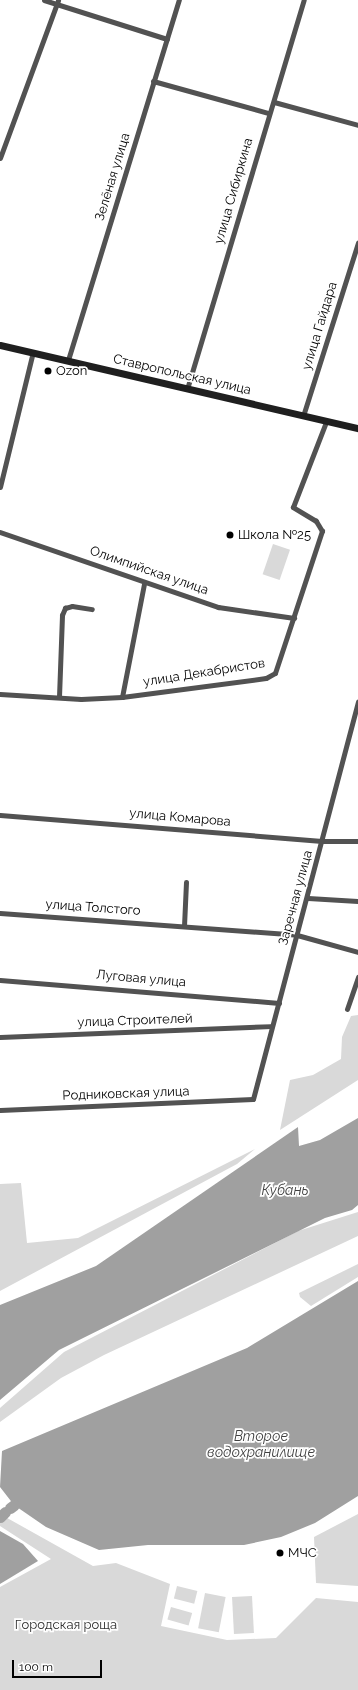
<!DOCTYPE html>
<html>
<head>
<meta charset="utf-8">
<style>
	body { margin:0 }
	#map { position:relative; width:358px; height:1690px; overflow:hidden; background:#fff; font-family:Raleway,sans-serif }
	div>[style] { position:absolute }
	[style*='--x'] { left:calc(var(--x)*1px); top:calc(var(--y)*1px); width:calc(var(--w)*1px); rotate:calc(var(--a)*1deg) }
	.green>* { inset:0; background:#d9d9d9; transform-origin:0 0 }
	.water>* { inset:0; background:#a0a0a0 }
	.river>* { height:11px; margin:-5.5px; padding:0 5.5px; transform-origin:5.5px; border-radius:5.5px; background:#a0a0a0 }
	.street>* { height:5px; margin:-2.5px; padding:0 2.5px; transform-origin:2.5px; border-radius:2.5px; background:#525252 }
	.secondary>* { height:7px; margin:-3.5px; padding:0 3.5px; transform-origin:3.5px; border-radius:3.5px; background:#1f1f1f }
	.dots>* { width:11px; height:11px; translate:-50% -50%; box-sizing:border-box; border:2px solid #fff; border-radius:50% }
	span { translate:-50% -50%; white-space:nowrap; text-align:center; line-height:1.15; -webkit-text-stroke:3.5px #fff; paint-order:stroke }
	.street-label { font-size:13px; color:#000 }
	.poi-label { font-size:13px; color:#000 }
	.left { translate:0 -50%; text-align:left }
	.park-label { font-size:13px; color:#303030 }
	.water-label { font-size:14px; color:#414141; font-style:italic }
	.scale { position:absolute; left:12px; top:1660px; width:90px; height:18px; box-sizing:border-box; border:2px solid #000; border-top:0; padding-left:5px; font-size:12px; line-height:14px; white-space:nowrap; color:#000; -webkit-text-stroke:3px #fff; paint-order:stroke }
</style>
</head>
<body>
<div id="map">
	<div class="green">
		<i style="left:273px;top:544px;width:18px;height:32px;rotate:19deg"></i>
		<i style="clip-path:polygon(358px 1015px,358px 1080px,280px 1130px,290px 1080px,313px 1075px,341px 1059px,342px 1037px,351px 1016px)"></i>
		<i style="clip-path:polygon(255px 1149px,237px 1164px,0 1291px,0 1184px,21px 1183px,27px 1243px,78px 1238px)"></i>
		<i style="clip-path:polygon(358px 1212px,358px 1236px,104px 1355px,61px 1378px,0 1422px,0 1408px,64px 1352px,298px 1231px)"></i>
		<i style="clip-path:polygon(358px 1264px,358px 1277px,311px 1306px,300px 1297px,299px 1293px)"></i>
		<i style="clip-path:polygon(0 1514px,93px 1566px,116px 1563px,170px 1584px,161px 1626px,227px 1640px,276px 1638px,316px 1598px,358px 1602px,358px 1690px,0 1690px,0 1587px,51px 1559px,0 1526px)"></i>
		<i style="clip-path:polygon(358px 1514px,358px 1586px,316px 1583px,314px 1537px)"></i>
		<i style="left:177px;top:1586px;width:21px;height:13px;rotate:14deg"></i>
		<i style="left:205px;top:1593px;width:21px;height:36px;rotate:11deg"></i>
		<i style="left:252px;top:1596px;width:37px;height:20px;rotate:87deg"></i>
		<i style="left:171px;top:1607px;width:22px;height:13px;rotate:16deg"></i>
	</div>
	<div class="water">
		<i style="clip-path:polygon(358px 1118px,358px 1205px,352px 1210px,325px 1218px,59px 1350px,0 1400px,0 1305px,96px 1266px,298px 1127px,299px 1146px,320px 1140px)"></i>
		<i style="clip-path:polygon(358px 1281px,358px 1496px,315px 1523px,281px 1537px,244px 1545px,148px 1545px,99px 1550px,46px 1527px,14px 1505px,0 1487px,2px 1451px,247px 1348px)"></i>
		<i style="clip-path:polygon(0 1531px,23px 1544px,38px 1561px,0 1584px)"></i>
	</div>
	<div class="river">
		<i style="--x:10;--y:1508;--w:5;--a:-37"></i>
		<i style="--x:0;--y:1517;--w:7;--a:-45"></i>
	</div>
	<div class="street">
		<i style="--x:44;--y:0;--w:129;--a:17.6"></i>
		<i style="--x:153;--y:81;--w:119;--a:15.5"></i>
		<i style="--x:274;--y:102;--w:87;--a:15.3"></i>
		<i style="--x:0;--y:158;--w:168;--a:-69.8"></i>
		<i style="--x:68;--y:360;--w:377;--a:-72.9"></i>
		<i style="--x:187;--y:389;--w:406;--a:-73.3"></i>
		<i style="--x:303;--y:416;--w:182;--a:-72.4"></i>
		<i style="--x:0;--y:487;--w:139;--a:-76.3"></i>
		<i style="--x:0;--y:532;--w:231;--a:19"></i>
		<i style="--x:218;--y:607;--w:77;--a:8.2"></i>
		<i style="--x:0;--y:694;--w:81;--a:3.5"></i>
		<i style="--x:81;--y:699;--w:41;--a:-2.8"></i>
		<i style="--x:122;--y:697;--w:145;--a:-7.5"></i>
		<i style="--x:266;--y:678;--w:10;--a:-29"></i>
		<i style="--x:275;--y:673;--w:150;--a:-71.7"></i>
		<i style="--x:322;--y:531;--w:12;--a:-121"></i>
		<i style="--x:316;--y:521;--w:27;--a:-149"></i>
		<i style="--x:293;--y:507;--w:91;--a:-68.8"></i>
		<i style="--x:59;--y:697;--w:82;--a:-87.9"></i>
		<i style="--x:62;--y:615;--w:8;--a:-67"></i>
		<i style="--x:65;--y:608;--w:7;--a:-16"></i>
		<i style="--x:72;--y:606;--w:20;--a:9"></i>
		<i style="--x:122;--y:697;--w:115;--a:-79"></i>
		<i style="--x:0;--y:815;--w:323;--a:4.6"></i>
		<i style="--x:322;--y:841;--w:36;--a:0"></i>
		<i style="--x:308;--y:898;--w:50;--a:3.4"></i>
		<i style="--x:0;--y:913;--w:298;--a:4.2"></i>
		<i style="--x:297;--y:935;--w:63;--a:15.6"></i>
		<i style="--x:184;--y:926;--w:44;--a:-87.4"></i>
		<i style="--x:0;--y:980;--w:280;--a:4.7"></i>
		<i style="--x:347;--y:1009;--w:34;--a:-71"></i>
		<i style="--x:0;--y:1037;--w:271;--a:-2.3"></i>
		<i style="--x:0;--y:1110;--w:253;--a:-2.5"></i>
		<i style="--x:253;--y:1099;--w:411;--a:-75.2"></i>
	</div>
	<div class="secondary">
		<i style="--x:0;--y:345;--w:367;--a:13.1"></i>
	</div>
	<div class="dots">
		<i style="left:48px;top:371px;background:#000"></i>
		<i style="left:230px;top:535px;background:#000"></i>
		<i style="left:280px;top:1553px;background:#000"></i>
	</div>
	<div class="street-label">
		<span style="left:113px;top:177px;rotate:-73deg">Зелёная улица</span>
		<span style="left:234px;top:191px;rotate:-74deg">улица Сибиркина</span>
		<span style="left:320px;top:326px;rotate:-73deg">улица Гайдара</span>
		<span style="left:182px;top:375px;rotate:13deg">Ставропольская улица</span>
		<span style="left:149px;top:571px;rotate:19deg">Олимпийская улица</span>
		<span style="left:204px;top:673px;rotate:-9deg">улица Декабристов</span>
		<span style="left:180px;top:818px;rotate:5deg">улица Комарова</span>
		<span style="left:296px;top:898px;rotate:-75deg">Заречная улица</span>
		<span style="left:93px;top:908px;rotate:4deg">улица Толстого</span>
		<span style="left:141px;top:979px;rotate:5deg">Луговая улица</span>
		<span style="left:135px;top:1021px;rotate:-2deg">улица Строителей</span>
		<span style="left:126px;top:1094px;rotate:-2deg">Родниковская улица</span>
	</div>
	<div class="poi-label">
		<span class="left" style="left:56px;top:371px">Ozon</span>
		<span class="left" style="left:238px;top:535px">Школа №25</span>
		<span class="left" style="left:288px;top:1553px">МЧС</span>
	</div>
	<div class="park-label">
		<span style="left:66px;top:1625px">Городская роща</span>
	</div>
	<div class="water-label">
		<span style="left:285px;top:1190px">Кубань</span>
		<span style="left:261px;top:1444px">Второе<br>водохранилище</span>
	</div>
	<div class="scale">100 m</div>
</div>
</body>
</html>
